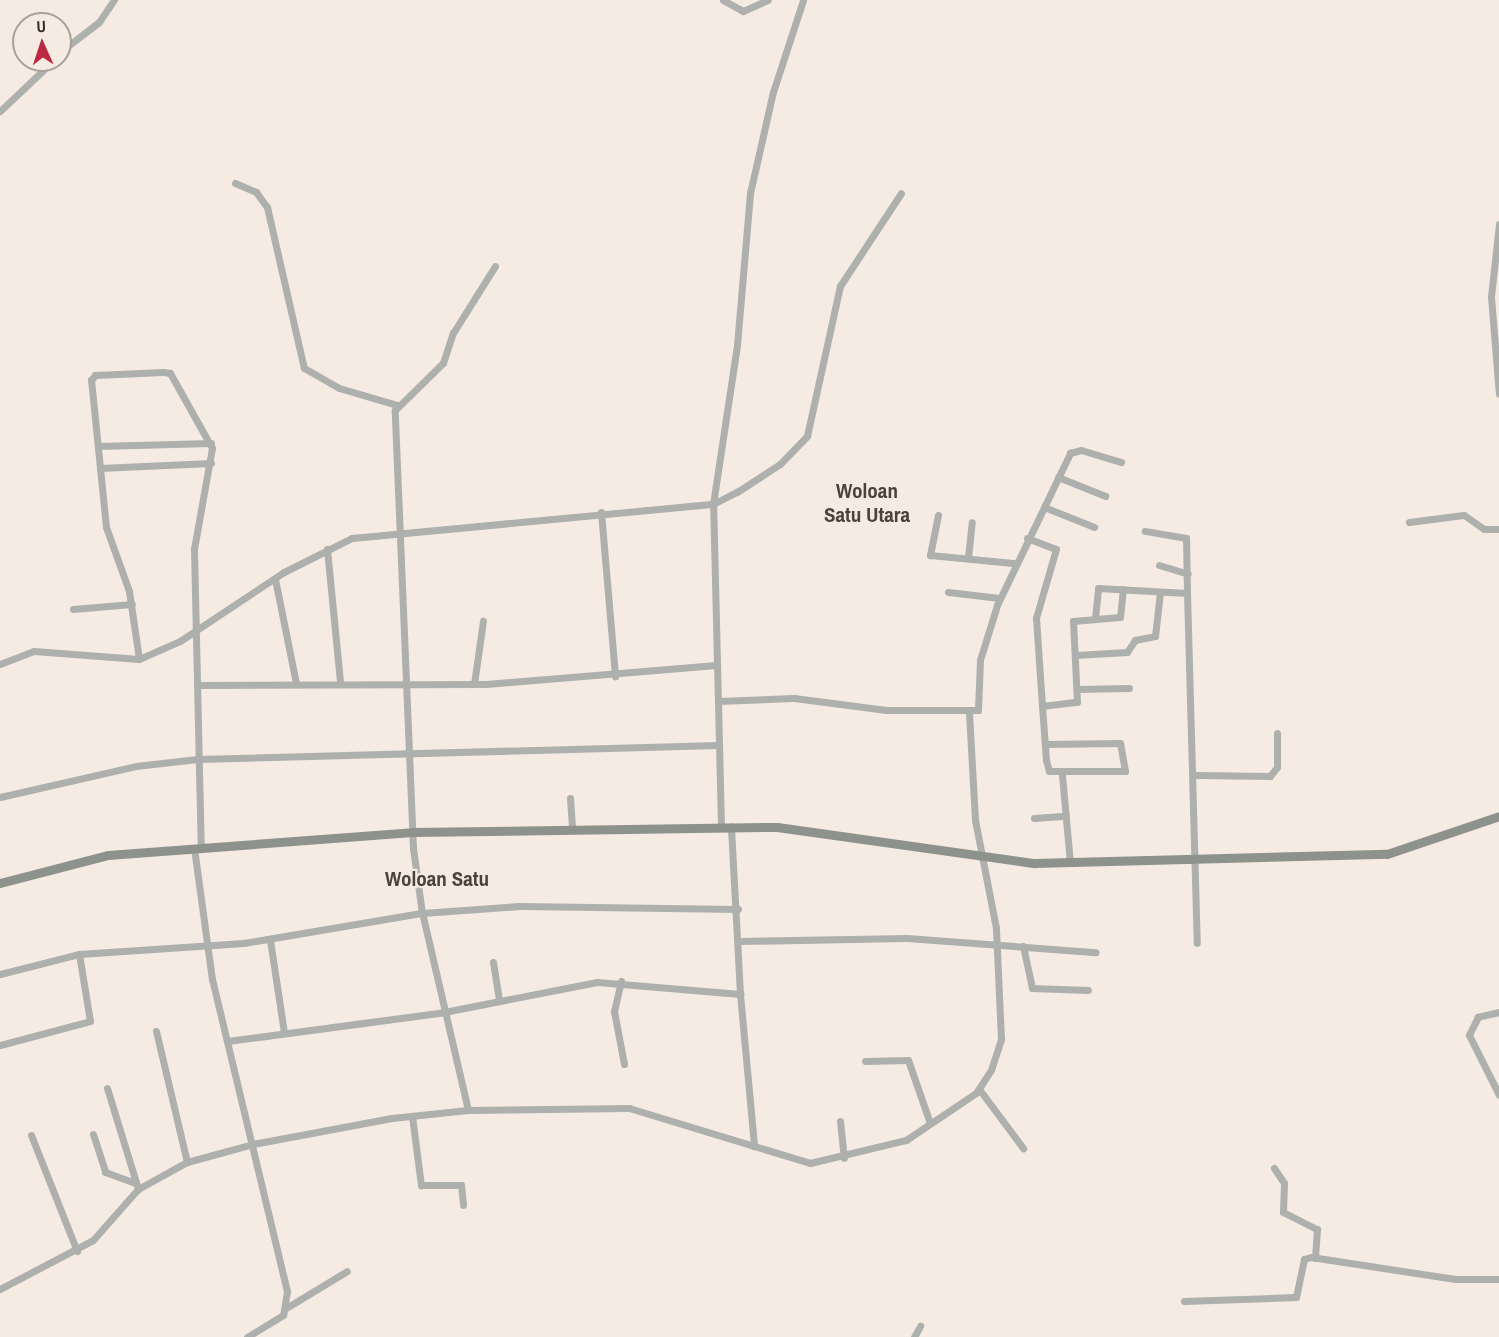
<!DOCTYPE html>
<html>
<head>
<meta charset="utf-8">
<style>
	body { margin:0 }
	#map { position:relative; width:1499px; height:1337px; overflow:hidden; background:#f6ebe3; font-family:"Archivo Narrow",sans-serif }
	div>[style] { position:absolute }
	[style*='--x'] { left:calc(var(--x)*1px); top:calc(var(--y)*1px); width:calc(var(--w)*1px); rotate:calc(var(--a)*1deg) }
	.street>* { height:7px; margin:-3.5px; padding:0 3.5px; transform-origin:3.5px; border-radius:3.5px; background:#adb0ac }
	.secondary>* { height:9px; margin:-4.5px; padding:0 4.5px; transform-origin:4.5px; border-radius:4.5px; background:#8d928c }
	span { translate:-50% -50%; white-space:nowrap; text-align:center; line-height:1.15; -webkit-text-stroke:4.5px #f6ebe3; paint-order:stroke }
	.quarter-label { font-size:21px; color:#4b433b; font-weight:700 }
	.north { position:absolute; left:12px; top:12px; width:60px; height:60px; box-sizing:border-box; background:#f6ebe3; border:2px solid #a8a09a; border-radius:50%; rotate:357deg; font-size:16px; font-weight:700; line-height:24px; text-align:center; color:#342f2c }
	.north::after { content:''; display:block; margin:auto; width:21px; height:27px; background:#bb2943; clip-path:polygon(50% 0,100% 100%,50% 72%,0 100%) }
</style>
</head>
<body>
<div id="map">
	<div class="street">
		<i style="--x:723;--y:0;--w:23;--a:29"></i>
		<i style="--x:743;--y:11;--w:27;--a:-24"></i>
		<i style="--x:60;--y:52;--w:49;--a:-37.6"></i>
		<i style="--x:99;--y:22;--w:27;--a:-56"></i>
		<i style="--x:0;--y:111;--w:74;--a:-43.4"></i>
		<i style="--x:235;--y:183;--w:23;--a:23"></i>
		<i style="--x:256;--y:192;--w:19;--a:54"></i>
		<i style="--x:267;--y:207;--w:165;--a:77.1"></i>
		<i style="--x:304;--y:368;--w:40;--a:29.7"></i>
		<i style="--x:339;--y:388;--w:60;--a:16.3"></i>
		<i style="--x:1499;--y:224;--w:73;--a:96.3"></i>
		<i style="--x:1491;--y:297;--w:97;--a:85.3"></i>
		<i style="--x:98;--y:446;--w:113;--a:-1.5"></i>
		<i style="--x:100;--y:468;--w:111;--a:-2.6"></i>
		<i style="--x:1058;--y:477;--w:51;--a:22"></i>
		<i style="--x:1044;--y:507;--w:54;--a:21.8"></i>
		<i style="--x:601;--y:512;--w:165;--a:85.1"></i>
		<i style="--x:938;--y:515;--w:41;--a:101.3"></i>
		<i style="--x:930;--y:555;--w:83;--a:5.5"></i>
		<i style="--x:1409;--y:522;--w:55;--a:-7.3"></i>
		<i style="--x:1464;--y:515;--w:24;--a:35"></i>
		<i style="--x:1484;--y:529;--w:15;--a:0"></i>
		<i style="--x:1027;--y:538;--w:31;--a:21"></i>
		<i style="--x:1056;--y:549;--w:72;--a:106.2"></i>
		<i style="--x:1036;--y:618;--w:88;--a:86.1"></i>
		<i style="--x:1042;--y:706;--w:54;--a:85.8"></i>
		<i style="--x:1046;--y:760;--w:11;--a:75"></i>
		<i style="--x:1049;--y:771;--w:76;--a:0"></i>
		<i style="--x:1125;--y:771;--w:28;--a:-100"></i>
		<i style="--x:1120;--y:743;--w:75;--a:179.2"></i>
		<i style="--x:327;--y:549;--w:134;--a:84.4"></i>
		<i style="--x:968;--y:558;--w:36;--a:-84"></i>
		<i style="--x:1159;--y:565;--w:30;--a:17"></i>
		<i style="--x:275;--y:579;--w:106;--a:78.6"></i>
		<i style="--x:948;--y:592;--w:52;--a:6.6"></i>
		<i style="--x:1187;--y:593;--w:350;--a:88.4"></i>
		<i style="--x:73;--y:609;--w:59;--a:-4.8"></i>
		<i style="--x:1095;--y:618;--w:30;--a:-84"></i>
		<i style="--x:1098;--y:588;--w:89;--a:3.2"></i>
		<i style="--x:1187;--y:593;--w:55;--a:-91"></i>
		<i style="--x:1186;--y:538;--w:42;--a:-170.3"></i>
		<i style="--x:1076;--y:655;--w:51;--a:-3.4"></i>
		<i style="--x:1127;--y:652;--w:14;--a:-56"></i>
		<i style="--x:1135;--y:640;--w:20;--a:-11"></i>
		<i style="--x:1155;--y:636;--w:44;--a:-83.5"></i>
		<i style="--x:139;--y:659;--w:69;--a:-98.4"></i>
		<i style="--x:129;--y:591;--w:68;--a:-109.8"></i>
		<i style="--x:106;--y:527;--w:148;--a:-95.8"></i>
		<i style="--x:91;--y:380;--w:6;--a:-51"></i>
		<i style="--x:95;--y:375;--w:68;--a:-2.5"></i>
		<i style="--x:163;--y:372;--w:7;--a:8"></i>
		<i style="--x:170;--y:373;--w:86;--a:60.8"></i>
		<i style="--x:212;--y:448;--w:103;--a:100.1"></i>
		<i style="--x:194;--y:549;--w:298;--a:88.7"></i>
		<i style="--x:0;--y:664;--w:36;--a:-21"></i>
		<i style="--x:34;--y:651;--w:105;--a:4.4"></i>
		<i style="--x:139;--y:659;--w:45;--a:-23.7"></i>
		<i style="--x:180;--y:641;--w:125;--a:-33.6"></i>
		<i style="--x:284;--y:572;--w:76;--a:-26.6"></i>
		<i style="--x:352;--y:538;--w:363;--a:-5.4"></i>
		<i style="--x:713;--y:504;--w:27;--a:-27"></i>
		<i style="--x:737;--y:492;--w:51;--a:-33.1"></i>
		<i style="--x:780;--y:464;--w:39;--a:-46"></i>
		<i style="--x:807;--y:436;--w:154;--a:-77.6"></i>
		<i style="--x:840;--y:286;--w:111;--a:-56.7"></i>
		<i style="--x:474;--y:684;--w:64;--a:-81.9"></i>
		<i style="--x:198;--y:685;--w:288;--a:-0.2"></i>
		<i style="--x:486;--y:684;--w:231;--a:-4.7"></i>
		<i style="--x:1078;--y:689;--w:51;--a:-1.1"></i>
		<i style="--x:718;--y:701;--w:76;--a:-2.3"></i>
		<i style="--x:794;--y:698;--w:93;--a:7.4"></i>
		<i style="--x:886;--y:710;--w:92;--a:0"></i>
		<i style="--x:978;--y:710;--w:50;--a:-87.7"></i>
		<i style="--x:980;--y:660;--w:58;--a:-72.8"></i>
		<i style="--x:997;--y:605;--w:169;--a:-64.3"></i>
		<i style="--x:1070;--y:453;--w:11;--a:-15"></i>
		<i style="--x:1081;--y:450;--w:42;--a:16.7"></i>
		<i style="--x:1042;--y:706;--w:35;--a:-7"></i>
		<i style="--x:1077;--y:702;--w:81;--a:-92.8"></i>
		<i style="--x:1073;--y:621;--w:47;--a:-4.9"></i>
		<i style="--x:1120;--y:617;--w:28;--a:-84"></i>
		<i style="--x:1062;--y:775;--w:88;--a:84.8"></i>
		<i style="--x:1196;--y:775;--w:74;--a:0.8"></i>
		<i style="--x:1270;--y:776;--w:11;--a:-52"></i>
		<i style="--x:1277;--y:767;--w:34;--a:-90"></i>
		<i style="--x:0;--y:797;--w:139;--a:-12.8"></i>
		<i style="--x:136;--y:766;--w:62;--a:-6.4"></i>
		<i style="--x:198;--y:759;--w:521;--a:-1.54"></i>
		<i style="--x:570;--y:798;--w:31;--a:86"></i>
		<i style="--x:1034;--y:818;--w:32;--a:-4"></i>
		<i style="--x:721;--y:826;--w:322;--a:-91.4"></i>
		<i style="--x:713;--y:504;--w:161;--a:-81.4"></i>
		<i style="--x:737;--y:345;--w:153;--a:-85.1"></i>
		<i style="--x:750;--y:193;--w:104;--a:-77.2"></i>
		<i style="--x:773;--y:92;--w:97;--a:-71.9"></i>
		<i style="--x:194;--y:848;--w:132;--a:82.2"></i>
		<i style="--x:212;--y:979;--w:321;--a:76.5"></i>
		<i style="--x:287;--y:1291;--w:24;--a:99"></i>
		<i style="--x:283;--y:1315;--w:42;--a:148.6"></i>
		<i style="--x:270;--y:940;--w:94;--a:81.4"></i>
		<i style="--x:740;--y:941;--w:167;--a:-1"></i>
		<i style="--x:907;--y:938;--w:189;--a:4.3"></i>
		<i style="--x:1023;--y:946;--w:43;--a:77.9"></i>
		<i style="--x:1032;--y:988;--w:56;--a:2"></i>
		<i style="--x:493;--y:962;--w:36;--a:81"></i>
		<i style="--x:0;--y:974;--w:81;--a:-14.2"></i>
		<i style="--x:79;--y:954;--w:165;--a:-3.8"></i>
		<i style="--x:244;--y:943;--w:181;--a:-9.6"></i>
		<i style="--x:422;--y:913;--w:98;--a:-4.1"></i>
		<i style="--x:520;--y:906;--w:218;--a:0.8"></i>
		<i style="--x:621;--y:981;--w:31;--a:103"></i>
		<i style="--x:614;--y:1011;--w:54;--a:79.3"></i>
		<i style="--x:740;--y:994;--w:153;--a:84.7"></i>
		<i style="--x:1499;--y:1012;--w:22;--a:167"></i>
		<i style="--x:1478;--y:1017;--w:20;--a:117"></i>
		<i style="--x:1469;--y:1035;--w:67;--a:63.4"></i>
		<i style="--x:156;--y:1031;--w:135;--a:76.7"></i>
		<i style="--x:228;--y:1041;--w:218;--a:-7.6"></i>
		<i style="--x:444;--y:1012;--w:156;--a:-11.1"></i>
		<i style="--x:597;--y:982;--w:144;--a:4.8"></i>
		<i style="--x:740;--y:994;--w:168;--a:-93.1"></i>
		<i style="--x:0;--y:1045;--w:93;--a:-14.9"></i>
		<i style="--x:90;--y:1021;--w:68;--a:-99.3"></i>
		<i style="--x:865;--y:1061;--w:43;--a:-1.3"></i>
		<i style="--x:908;--y:1060;--w:67;--a:70.8"></i>
		<i style="--x:107;--y:1088;--w:106;--a:72.9"></i>
		<i style="--x:979;--y:1089;--w:74;--a:53.3"></i>
		<i style="--x:468;--y:1110;--w:202;--a:-103.1"></i>
		<i style="--x:422;--y:913;--w:66;--a:-97.9"></i>
		<i style="--x:413;--y:848;--w:438;--a:-92.4"></i>
		<i style="--x:395;--y:410;--w:67;--a:-44.4"></i>
		<i style="--x:443;--y:363;--w:32;--a:-72"></i>
		<i style="--x:453;--y:333;--w:79;--a:-57.9"></i>
		<i style="--x:412;--y:1116;--w:70;--a:82.6"></i>
		<i style="--x:421;--y:1185;--w:40;--a:0"></i>
		<i style="--x:461;--y:1185;--w:20;--a:84"></i>
		<i style="--x:840;--y:1121;--w:37;--a:84"></i>
		<i style="--x:93;--y:1134;--w:40;--a:72"></i>
		<i style="--x:105;--y:1172;--w:33;--a:20"></i>
		<i style="--x:31;--y:1135;--w:125;--a:68.4"></i>
		<i style="--x:1274;--y:1168;--w:18;--a:56"></i>
		<i style="--x:1284;--y:1183;--w:29;--a:92"></i>
		<i style="--x:1283;--y:1212;--w:38;--a:27"></i>
		<i style="--x:1317;--y:1229;--w:29;--a:94"></i>
		<i style="--x:0;--y:1289;--w:105;--a:-27.8"></i>
		<i style="--x:93;--y:1240;--w:68;--a:-48.6"></i>
		<i style="--x:138;--y:1189;--w:56;--a:-28.9"></i>
		<i style="--x:187;--y:1162;--w:68;--a:-15.3"></i>
		<i style="--x:253;--y:1144;--w:141;--a:-10.6"></i>
		<i style="--x:392;--y:1118;--w:76;--a:-6"></i>
		<i style="--x:468;--y:1110;--w:161;--a:-0.7"></i>
		<i style="--x:629;--y:1108;--w:189;--a:16.9"></i>
		<i style="--x:810;--y:1163;--w:99;--a:-13.5"></i>
		<i style="--x:906;--y:1140;--w:84;--a:-33.9"></i>
		<i style="--x:976;--y:1093;--w:27;--a:-57"></i>
		<i style="--x:991;--y:1070;--w:33;--a:-72"></i>
		<i style="--x:1001;--y:1039;--w:111;--a:-92.6"></i>
		<i style="--x:996;--y:928;--w:110;--a:-101"></i>
		<i style="--x:975;--y:820;--w:109;--a:-93.2"></i>
		<i style="--x:1184;--y:1301;--w:112;--a:-2"></i>
		<i style="--x:1296;--y:1297;--w:39;--a:-78"></i>
		<i style="--x:1304;--y:1259;--w:7;--a:-16"></i>
		<i style="--x:1311;--y:1257;--w:146;--a:8.7"></i>
		<i style="--x:1455;--y:1279;--w:44;--a:0"></i>
		<i style="--x:286;--y:1308;--w:71;--a:-31.2"></i>
		<i style="--x:914;--y:1337;--w:13;--a:-61"></i>
	</div>
	<div class="secondary">
		<i style="--x:0;--y:883;--w:112;--a:-14.5"></i>
		<i style="--x:108;--y:855;--w:305;--a:-4.3"></i>
		<i style="--x:412;--y:832;--w:365;--a:-0.8"></i>
		<i style="--x:777;--y:827;--w:260;--a:8"></i>
		<i style="--x:1034;--y:863;--w:353;--a:-1.5"></i>
		<i style="--x:1387;--y:854;--w:118;--a:-18.7"></i>
	</div>
	<div class="quarter-label">
		<span style="left:867px;top:503px">Woloan<br>Satu Utara</span>
		<span style="left:437px;top:879px">Woloan Satu</span>
	</div>
	<div class="north">U</div>
</div>
</body>
</html>
